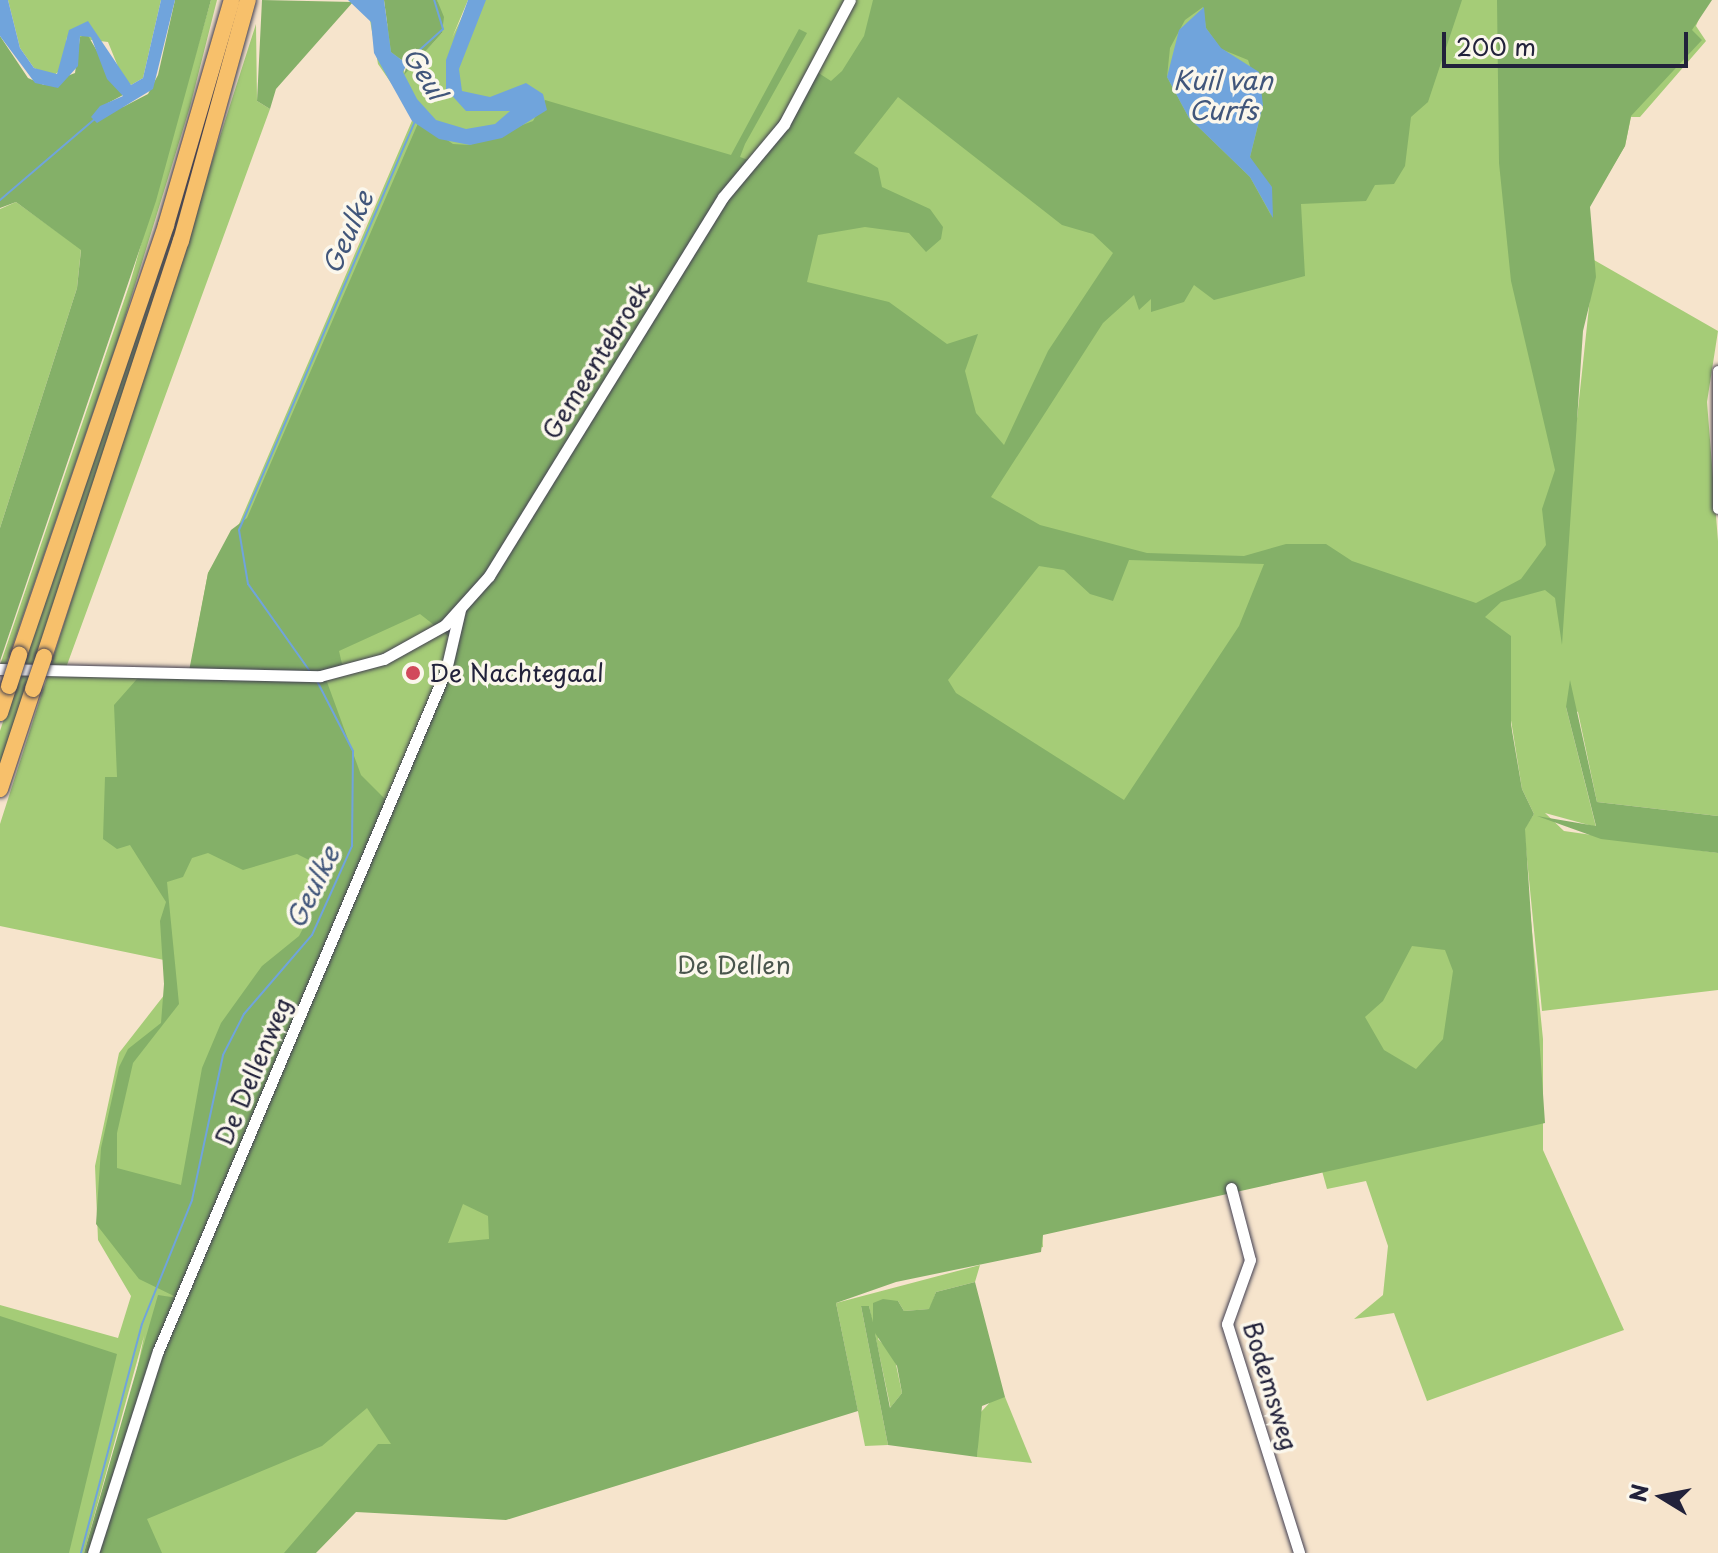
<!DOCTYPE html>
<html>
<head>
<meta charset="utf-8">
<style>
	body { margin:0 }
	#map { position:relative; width:1718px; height:1553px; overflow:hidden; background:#f6e4cc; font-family:"Playpen Sans",sans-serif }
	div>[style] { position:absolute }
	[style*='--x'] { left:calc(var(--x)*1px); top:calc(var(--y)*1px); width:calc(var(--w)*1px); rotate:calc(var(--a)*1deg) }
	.green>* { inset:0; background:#a5cc77 }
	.forest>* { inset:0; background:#84b068 }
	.water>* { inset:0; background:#70a4dc }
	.stream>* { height:2px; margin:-1px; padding:0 1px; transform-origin:1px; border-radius:1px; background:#70a4dc }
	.roads { filter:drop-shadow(0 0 2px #423f51) drop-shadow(0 0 2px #423f51) }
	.minor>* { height:11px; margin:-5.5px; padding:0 5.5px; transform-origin:5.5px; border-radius:5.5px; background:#fff }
	.highway>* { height:16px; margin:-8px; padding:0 8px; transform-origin:8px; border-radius:8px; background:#f7c06b }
	.bridges { filter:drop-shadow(0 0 2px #423f51) drop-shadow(0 0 2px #423f51) }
	.highway-bridge>* { height:16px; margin:-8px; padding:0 8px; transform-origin:8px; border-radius:8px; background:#f7c06b }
	.dots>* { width:22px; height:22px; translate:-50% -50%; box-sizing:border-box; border:4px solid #fbf7ec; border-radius:50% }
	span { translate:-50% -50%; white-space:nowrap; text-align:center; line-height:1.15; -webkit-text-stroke:7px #fbf7ec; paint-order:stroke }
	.street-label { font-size:24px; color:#22223b }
	.poi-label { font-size:24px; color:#22223b }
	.left { translate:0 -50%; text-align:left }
	.park-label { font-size:24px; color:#49554d }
	.water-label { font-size:26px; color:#41567b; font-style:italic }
	.north { position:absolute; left:1622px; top:1457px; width:80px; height:80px; -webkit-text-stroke:6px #fbf7ec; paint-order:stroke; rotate:280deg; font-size:22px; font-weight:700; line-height:32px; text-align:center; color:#22223b }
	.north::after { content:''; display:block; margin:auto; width:28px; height:36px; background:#22223b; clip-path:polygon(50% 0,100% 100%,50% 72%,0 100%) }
	.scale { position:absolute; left:1442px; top:32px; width:246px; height:36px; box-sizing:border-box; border:4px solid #22223b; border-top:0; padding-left:10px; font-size:24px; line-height:28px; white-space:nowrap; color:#22223b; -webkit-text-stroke:6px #fbf7ec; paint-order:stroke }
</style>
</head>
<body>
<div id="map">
	<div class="green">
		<i style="clip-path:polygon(8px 0,161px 0,143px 78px,131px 85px,123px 79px,108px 42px,67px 37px,62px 69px,53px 76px,34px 68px,20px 48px)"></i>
		<i style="clip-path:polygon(211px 0,217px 0,190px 107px,118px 340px,6px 665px,0 665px,130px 283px)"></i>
		<i style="clip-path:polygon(238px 0,211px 125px,0 774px,0 731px)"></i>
		<i style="clip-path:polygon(349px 0,378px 0,405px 73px,442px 33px,437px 0,468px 0,452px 38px,470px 0,1707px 0,1696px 26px,1706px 41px,1640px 117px,1631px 117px,1625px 146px,1592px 201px,1588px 190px,1576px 428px,1594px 260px,1718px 331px,1707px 402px,1718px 541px,1718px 816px,1597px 802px,1578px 712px,1566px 707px,1596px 827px,1545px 813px,1564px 831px,1718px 853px,1718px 990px,1542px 1011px,1524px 829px,1534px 814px,1522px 789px,1510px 714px,1543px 1039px,1543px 1150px,1624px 1330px,1427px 1401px,1394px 1313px,1354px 1319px,1383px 1295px,1388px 1246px,1366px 1181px,1327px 1189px,1322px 1171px,1337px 1167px,1042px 1230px,1043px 1247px,899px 1280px,392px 1444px,290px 1553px,100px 1553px,144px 1336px,84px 1553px,69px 1553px,68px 1535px,0 1553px,0 1305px,118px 1338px,131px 1296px,98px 1240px,95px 1166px,119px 1053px,165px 994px,164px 960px,0 926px,0 824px,256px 24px,257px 101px,270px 109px,63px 676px,98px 669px,188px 680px,208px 573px,239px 524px,414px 116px,378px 64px,369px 15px)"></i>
		<i style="clip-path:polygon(16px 202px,81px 249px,77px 288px,0 528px,0 209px)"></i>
		<i style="clip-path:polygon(980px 1265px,975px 1282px,936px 1292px,930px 1309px,904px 1311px,898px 1301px,878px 1339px,894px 1355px,902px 1393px,891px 1407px,899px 1448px,869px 1306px,861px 1306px,888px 1445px,865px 1446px,836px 1303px)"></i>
		<i style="clip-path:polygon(996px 1396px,1005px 1397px,1032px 1463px,977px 1457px,979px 1414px)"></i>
	</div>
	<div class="forest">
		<i style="clip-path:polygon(175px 0,211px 0,156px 201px,0 661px,0 528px,77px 288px,81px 250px,16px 202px,0 208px,0 36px,28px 78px,44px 85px,75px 73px,80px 37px,87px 34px,123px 95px,108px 103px,123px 107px,148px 94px,158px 75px)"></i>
		<i style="clip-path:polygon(262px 0,353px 2px,276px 89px,270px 109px,257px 101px)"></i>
		<i style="clip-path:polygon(384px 0,437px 0,444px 17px,442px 33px,404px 75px,407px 64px,391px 52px)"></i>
		<i style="clip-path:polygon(evenodd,873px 0,1462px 0,1428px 102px,1411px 117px,1405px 166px,1394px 184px,1375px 185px,1366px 201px,1301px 204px,1305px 276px,1214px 300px,1194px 285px,1184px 302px,1151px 312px,1151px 299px,1139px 310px,1134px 295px,1103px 323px,991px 497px,1040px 525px,1147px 553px,1244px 556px,1286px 544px,1326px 544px,1352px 561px,1476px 603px,1521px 579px,1546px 545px,1542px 509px,1555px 470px,1511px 281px,1499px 163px,1497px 0,1712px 0,1692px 30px,1702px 40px,1631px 116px,1625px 146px,1590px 207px,1596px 277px,1583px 331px,1562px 645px,1555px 598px,1545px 590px,1501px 602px,1485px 617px,1511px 636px,1511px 725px,1522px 789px,1534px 814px,1525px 829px,1545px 1123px,1043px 1235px,1041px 1252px,896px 1282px,836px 1303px,858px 1411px,506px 1520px,356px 1512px,316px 1553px,284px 1553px,378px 1444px,391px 1444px,367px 1408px,322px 1446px,147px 1519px,162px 1553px,84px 1553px,158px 1295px,178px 1298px,139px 1279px,96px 1224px,101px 1148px,119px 1067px,128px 1049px,161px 1023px,164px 984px,160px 921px,166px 902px,130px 845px,117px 849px,103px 839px,105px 777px,117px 777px,114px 705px,144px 671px,189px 671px,208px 573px,231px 530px,247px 518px,419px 121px,453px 144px,470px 145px,533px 121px,545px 100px,731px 155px,799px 29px,807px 33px,745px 144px,740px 157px,751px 161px,814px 70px,831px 81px,842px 71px,864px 36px,873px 0,1203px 7px,1206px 28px,1221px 49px,1248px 60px,1263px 105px,1250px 157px,1272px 217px,1250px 177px,1189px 118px,1167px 77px,1170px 48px,1185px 20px,1203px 7px,873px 0,898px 97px,1062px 225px,1093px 234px,1113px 253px,1048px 351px,1004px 445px,976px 413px,965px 371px,978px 334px,947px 344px,889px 302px,807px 282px,818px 235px,865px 227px,909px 233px,926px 252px,941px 239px,943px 227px,930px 209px,882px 187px,878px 168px,854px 153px,898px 97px,873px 0,1129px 560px,1264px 564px,1239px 626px,1124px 800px,956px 693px,948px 680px,1039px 566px,1064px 570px,1090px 594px,1113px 601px,1129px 560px,873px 0,420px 614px,453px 640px,386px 800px,361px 775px,323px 671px,343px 668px,339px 651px,420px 614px,873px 0,208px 853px,243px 870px,297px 854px,333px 872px,299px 936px,262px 966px,221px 1023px,202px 1068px,181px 1185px,117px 1168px,117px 1133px,133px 1063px,179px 1004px,167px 882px,183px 877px,192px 858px,208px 853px,873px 0,1412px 946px,1445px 950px,1453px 971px,1443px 1039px,1416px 1069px,1384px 1050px,1365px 1017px,1383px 1001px,1412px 946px,873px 0,463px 1204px,488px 1216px,489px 1239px,448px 1243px,463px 1204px)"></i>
		<i style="clip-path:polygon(1570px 680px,1597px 802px,1718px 816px,1718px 853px,1601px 839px,1537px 816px,1596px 826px,1566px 707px)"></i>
		<i style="clip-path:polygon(evenodd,975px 1282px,1005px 1397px,982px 1406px,977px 1457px,888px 1445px,861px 1306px,869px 1306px,873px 1322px,873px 1303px,883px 1299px,898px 1301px,904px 1311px,929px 1309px,936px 1292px,975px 1282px,875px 1333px,897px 1366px,902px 1393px,890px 1408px,875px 1333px)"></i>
		<i style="clip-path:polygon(0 1316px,117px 1354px,69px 1553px,0 1553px)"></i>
	</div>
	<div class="water">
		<i style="clip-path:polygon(0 0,8px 0,20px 48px,34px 68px,57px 74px,69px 30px,88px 21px,131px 85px,143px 78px,161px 0,175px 0,153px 89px,97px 123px,91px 117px,100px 106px,123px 96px,107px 79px,91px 37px,80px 36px,78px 66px,58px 88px,35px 83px,0 36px)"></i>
		<i style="clip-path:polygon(348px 0,384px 0,391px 52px,407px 64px,403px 72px,417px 99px,436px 120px,466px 129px,495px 124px,510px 111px,466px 111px,446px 89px,446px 60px,468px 0,486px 0,459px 69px,462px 91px,490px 97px,526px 83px,543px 94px,547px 110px,502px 138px,470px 145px,439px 139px,412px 121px,374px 53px,371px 22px)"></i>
		<i style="clip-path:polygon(1204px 7px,1206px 28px,1221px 48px,1259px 72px,1263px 105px,1250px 157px,1272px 187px,1273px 218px,1250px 177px,1189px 118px,1167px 77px,1179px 30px)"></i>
	</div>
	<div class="stream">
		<i style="--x:405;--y:63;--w:51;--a:-41.8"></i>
		<i style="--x:443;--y:29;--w:30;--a:-107"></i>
		<i style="--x:0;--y:200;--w:125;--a:-40.5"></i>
		<i style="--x:309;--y:670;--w:105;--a:-125.3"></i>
		<i style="--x:248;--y:584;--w:55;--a:-99.5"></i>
		<i style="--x:239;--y:530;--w:444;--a:-66.7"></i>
		<i style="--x:81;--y:1553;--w:237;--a:-75.1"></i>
		<i style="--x:142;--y:1324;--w:134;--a:-68"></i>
		<i style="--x:192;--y:1200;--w:148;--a:-77.9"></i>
		<i style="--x:223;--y:1055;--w:46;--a:-62.9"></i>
		<i style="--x:244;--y:1014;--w:104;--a:-49.3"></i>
		<i style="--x:312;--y:935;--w:98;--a:-65.8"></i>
		<i style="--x:352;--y:846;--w:95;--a:-89.4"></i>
		<i style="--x:353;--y:751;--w:79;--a:-117.2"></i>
	</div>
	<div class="roads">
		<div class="minor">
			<i style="--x:1718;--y:371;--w:137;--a:90"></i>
			<i style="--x:0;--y:669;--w:320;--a:1.3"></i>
			<i style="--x:320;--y:676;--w:66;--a:-14.9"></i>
			<i style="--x:384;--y:659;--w:70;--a:-29.1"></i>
			<i style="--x:445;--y:625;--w:66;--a:-48.1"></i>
			<i style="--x:489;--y:576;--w:445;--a:-58.3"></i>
			<i style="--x:723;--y:197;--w:95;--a:-50.1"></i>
			<i style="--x:784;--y:124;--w:140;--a:-62"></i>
			<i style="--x:1231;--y:1188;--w:74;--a:75.2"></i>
			<i style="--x:1250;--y:1260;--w:68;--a:109.8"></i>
			<i style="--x:1227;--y:1324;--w:240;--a:72.5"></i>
			<i style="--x:93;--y:1553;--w:212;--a:-72.2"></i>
			<i style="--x:158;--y:1351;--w:739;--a:-67.08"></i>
			<i style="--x:446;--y:670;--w:62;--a:-76.9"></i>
		</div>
		<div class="highway">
			<i style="--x:19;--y:655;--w:454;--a:-71.1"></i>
			<i style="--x:166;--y:225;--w:234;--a:-73.7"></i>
			<i style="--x:44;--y:657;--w:438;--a:-71.8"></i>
			<i style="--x:181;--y:241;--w:250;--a:-74.5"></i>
			<i style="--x:0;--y:713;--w:28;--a:-72"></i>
			<i style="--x:0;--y:789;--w:105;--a:-71.7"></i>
		</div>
	</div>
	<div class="bridges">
		<div class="highway-bridge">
			<i style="--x:9;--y:686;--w:33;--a:-72"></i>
			<i style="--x:33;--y:689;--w:34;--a:-71"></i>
		</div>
	</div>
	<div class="dots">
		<i style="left:413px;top:673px;background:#d1495b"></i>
	</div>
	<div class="street-label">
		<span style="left:596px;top:360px;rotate:-58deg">Gemeentebroek</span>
		<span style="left:253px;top:1071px;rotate:-67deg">De Dellenweg</span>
		<span style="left:1271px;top:1386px;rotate:73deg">Bodemsweg</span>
	</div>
	<div class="poi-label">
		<span class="left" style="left:429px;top:673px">De Nachtegaal</span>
	</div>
	<div class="park-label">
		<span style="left:734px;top:965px">De Dellen</span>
	</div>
	<div class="water-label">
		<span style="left:425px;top:73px;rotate:58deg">Geul</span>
		<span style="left:1223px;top:95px">Kuil van<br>Curfs</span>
		<span style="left:347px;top:232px;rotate:-66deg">Geulke</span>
		<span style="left:312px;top:887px;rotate:-64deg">Geulke</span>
	</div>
	<div class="north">N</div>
	<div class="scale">200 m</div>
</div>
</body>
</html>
